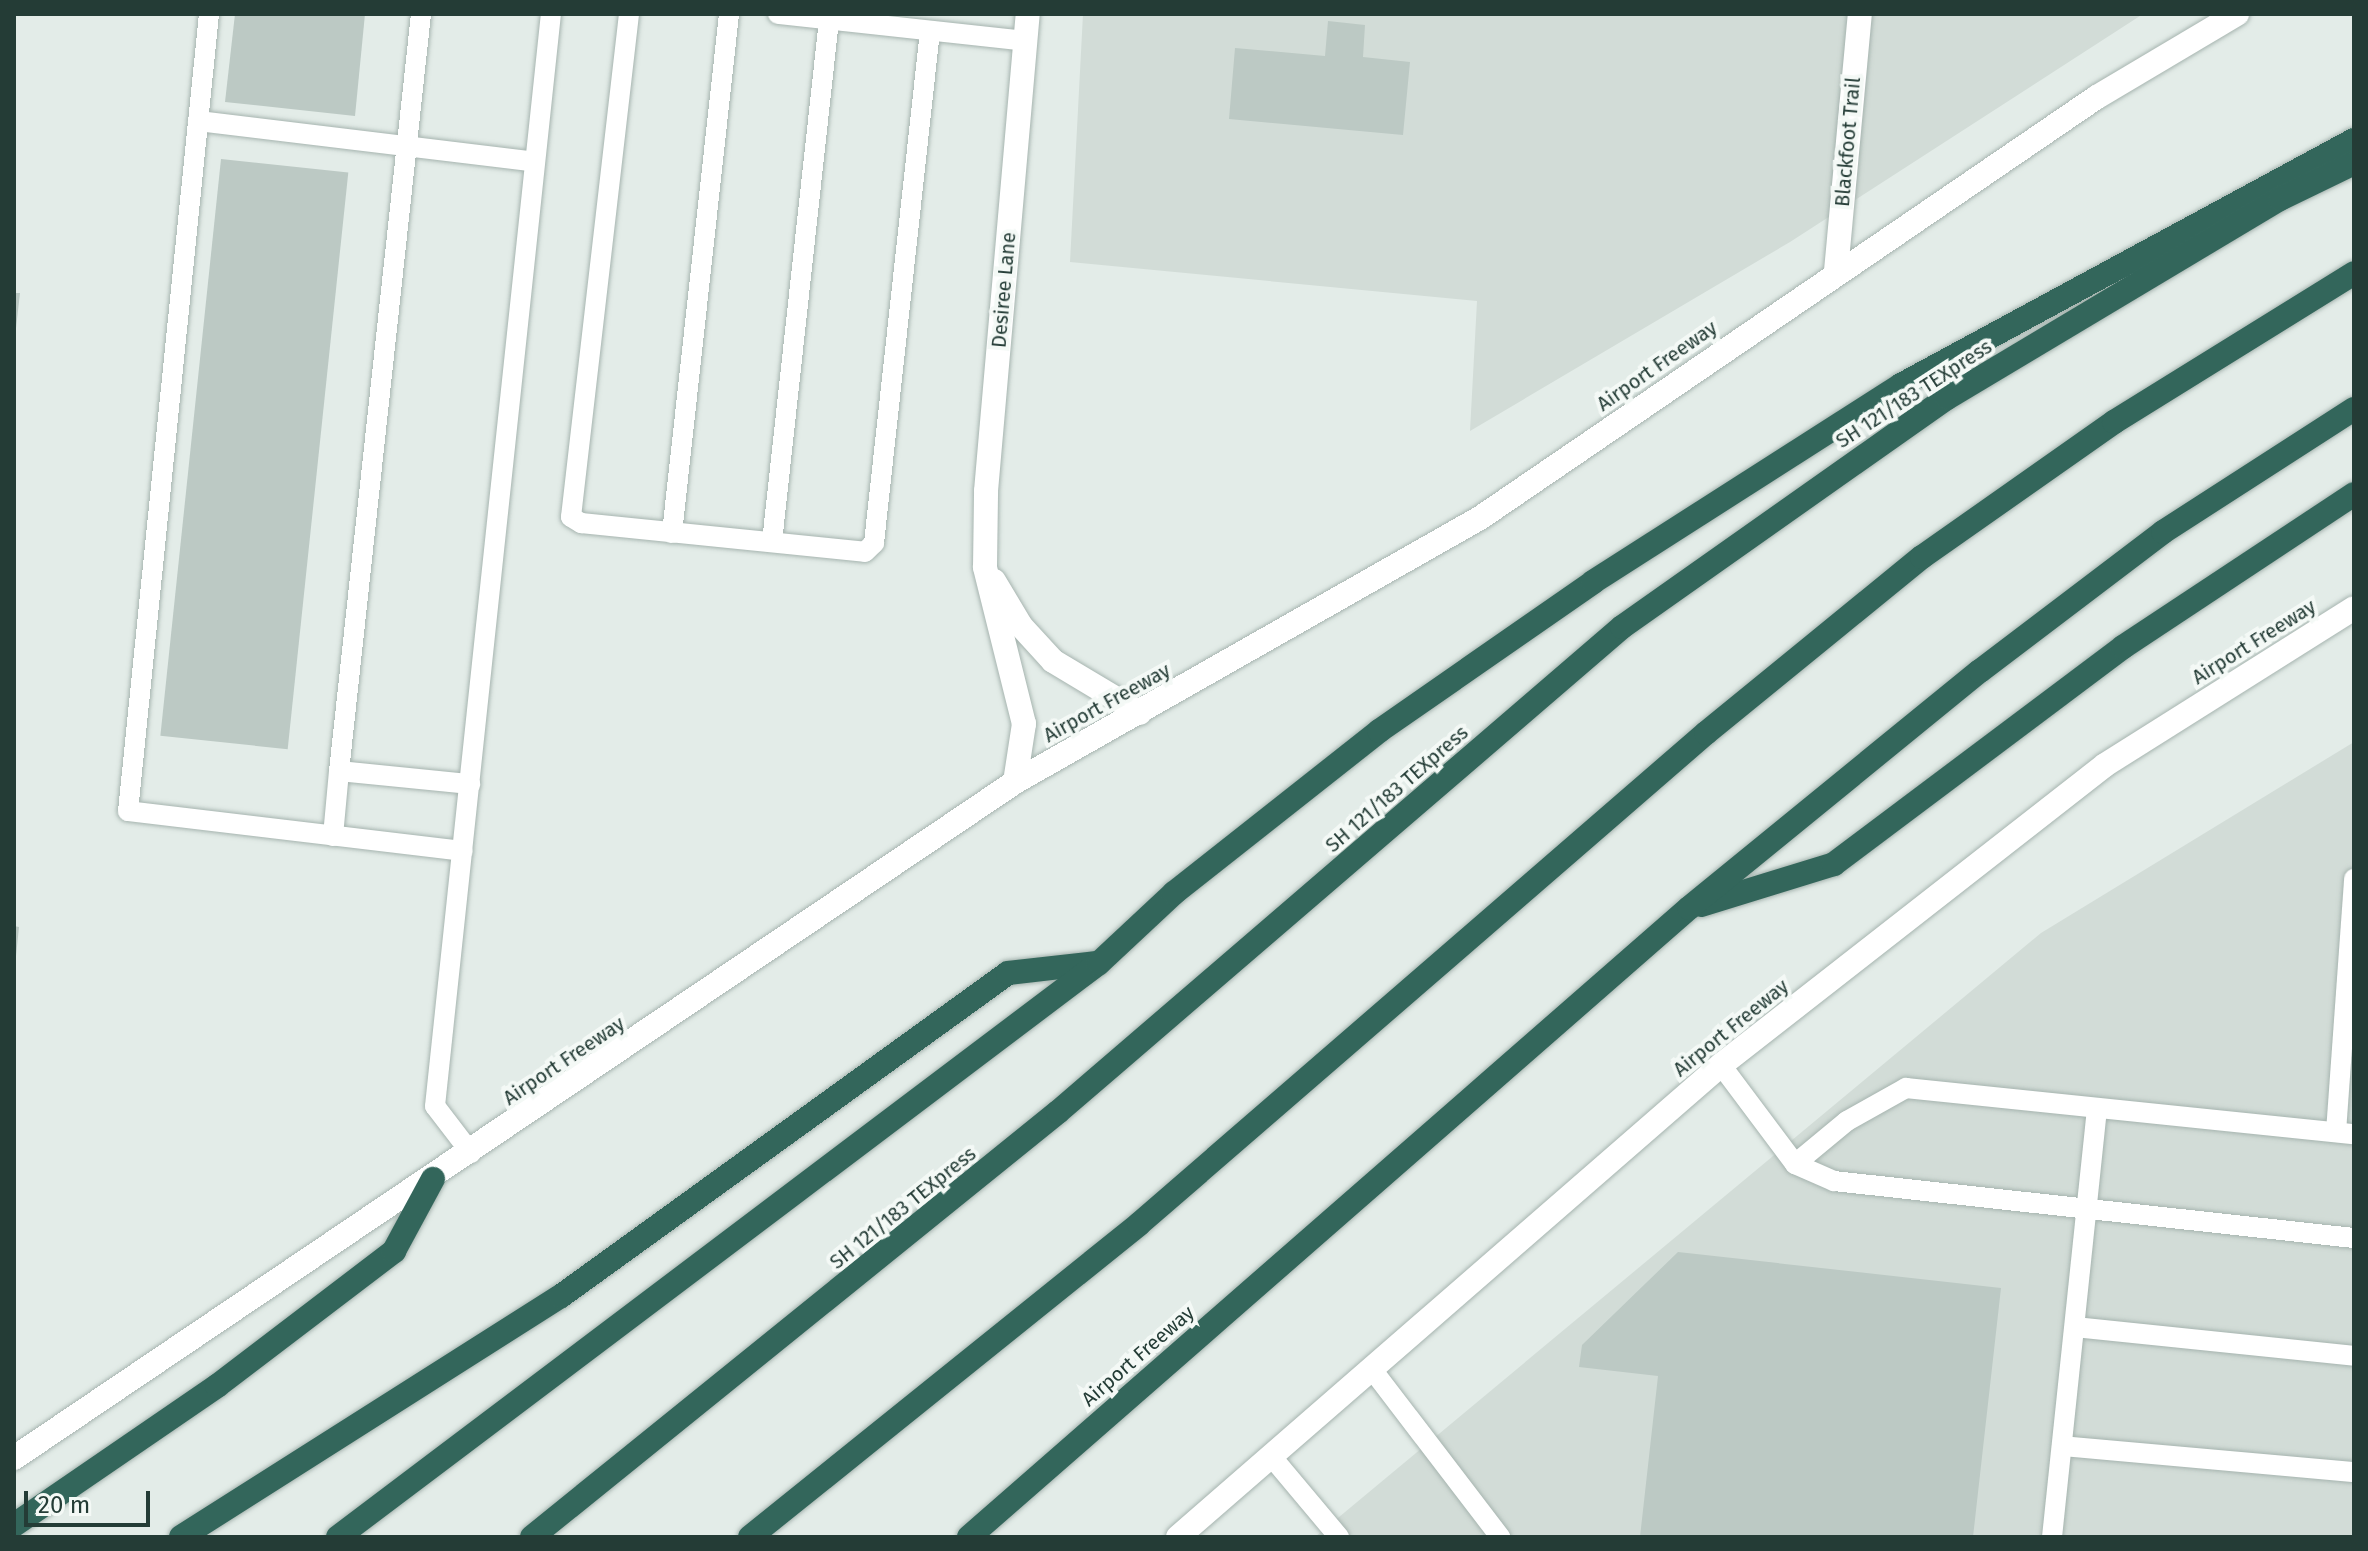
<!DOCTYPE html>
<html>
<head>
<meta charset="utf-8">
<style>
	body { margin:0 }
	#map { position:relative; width:2368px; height:1551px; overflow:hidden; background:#e3ece8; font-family:"Fira Sans",sans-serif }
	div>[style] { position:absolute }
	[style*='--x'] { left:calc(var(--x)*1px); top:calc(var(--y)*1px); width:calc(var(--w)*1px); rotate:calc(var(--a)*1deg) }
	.built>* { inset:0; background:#d2dcd7 }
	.building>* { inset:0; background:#bcc9c4; transform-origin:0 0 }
	.roads { filter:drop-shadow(0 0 2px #a6b4af) drop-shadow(0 0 2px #a6b4af) }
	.service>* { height:20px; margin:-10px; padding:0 10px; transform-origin:10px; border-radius:10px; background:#fff }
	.minor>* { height:24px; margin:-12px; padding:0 12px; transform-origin:12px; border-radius:12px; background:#fff }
	.secondary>* { height:24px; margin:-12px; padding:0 12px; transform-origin:12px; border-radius:12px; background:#fff }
	.motorway>* { height:24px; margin:-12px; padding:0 12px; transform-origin:12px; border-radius:12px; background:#33665b }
	span { translate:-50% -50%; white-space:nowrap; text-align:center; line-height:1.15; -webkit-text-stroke:8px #f4f9f6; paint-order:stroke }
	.street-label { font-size:20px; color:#243c36 }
	.frame { position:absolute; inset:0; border:16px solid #243c36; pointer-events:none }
	.scale { position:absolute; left:24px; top:1491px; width:126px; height:36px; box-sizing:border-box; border:4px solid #243c36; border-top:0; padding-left:10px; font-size:24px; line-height:28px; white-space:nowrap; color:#243c36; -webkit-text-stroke:6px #f4f9f6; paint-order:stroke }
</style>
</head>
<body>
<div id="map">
	<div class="built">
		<i style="clip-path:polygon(1083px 14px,2143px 14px,1790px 242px,1470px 431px,1477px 301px,1070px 262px)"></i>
		<i style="clip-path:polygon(2354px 742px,2354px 1537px,1315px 1537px,2041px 933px)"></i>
	</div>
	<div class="building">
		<i style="clip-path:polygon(235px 14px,365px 14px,355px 116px,225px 102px)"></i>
		<i style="clip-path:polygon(1328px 21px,1365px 25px,1363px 57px,1410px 62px,1403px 135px,1229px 119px,1235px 48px,1325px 56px)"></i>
		<i style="left:221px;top:159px;width:128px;height:580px;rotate:6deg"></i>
		<i style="clip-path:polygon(14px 293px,20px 293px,16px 328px,14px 328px)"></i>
		<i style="clip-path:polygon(14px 926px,19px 927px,16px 956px,14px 956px)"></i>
		<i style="clip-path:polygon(1678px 1252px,2001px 1288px,1973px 1537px,1640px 1537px,1658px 1376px,1579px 1367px,1582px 1345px)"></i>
	</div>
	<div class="roads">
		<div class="service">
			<i style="--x:209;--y:14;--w:801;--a:95.8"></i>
			<i style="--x:128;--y:811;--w:337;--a:6.8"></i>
			<i style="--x:421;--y:14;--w:761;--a:96.18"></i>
			<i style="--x:339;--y:771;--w:132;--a:5.7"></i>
			<i style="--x:629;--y:14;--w:506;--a:96.58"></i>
			<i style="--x:571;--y:517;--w:12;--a:31"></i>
			<i style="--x:581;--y:523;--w:285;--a:5.8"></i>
			<i style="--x:865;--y:552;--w:13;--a:-45"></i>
			<i style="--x:874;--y:543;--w:515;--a:-83.76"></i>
			<i style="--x:778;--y:14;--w:248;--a:6.2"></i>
			<i style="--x:198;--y:121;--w:339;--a:6.9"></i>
			<i style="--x:672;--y:533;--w:522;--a:-83.73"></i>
			<i style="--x:772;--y:542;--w:525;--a:-83.77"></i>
			<i style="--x:333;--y:836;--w:65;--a:-84.7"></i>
			<i style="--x:1721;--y:1065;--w:124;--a:53.2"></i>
			<i style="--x:1795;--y:1164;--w:43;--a:23.6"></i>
			<i style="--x:1834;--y:1181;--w:523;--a:6.26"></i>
			<i style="--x:2336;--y:1132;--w:254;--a:-85.9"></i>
			<i style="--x:471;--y:1153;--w:59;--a:-127.5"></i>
			<i style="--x:435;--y:1106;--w:1098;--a:-83.94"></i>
			<i style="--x:1795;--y:1164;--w:67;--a:-39.6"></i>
			<i style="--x:1847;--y:1121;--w:68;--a:-29.2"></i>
			<i style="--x:1906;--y:1088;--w:450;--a:5.9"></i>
			<i style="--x:2075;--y:1327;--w:281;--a:5.9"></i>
			<i style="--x:1371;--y:1368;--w:213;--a:52.6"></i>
			<i style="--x:2062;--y:1446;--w:293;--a:5.1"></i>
			<i style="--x:1271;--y:1456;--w:106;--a:50"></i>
			<i style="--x:2052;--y:1537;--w:431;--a:-84"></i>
		</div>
		<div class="minor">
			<i style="--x:1836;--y:271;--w:258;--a:-84.7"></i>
			<i style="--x:994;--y:581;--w:52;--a:59"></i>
			<i style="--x:1021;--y:626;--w:47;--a:47.6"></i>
			<i style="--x:1053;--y:661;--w:101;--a:30.9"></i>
			<i style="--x:1015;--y:782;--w:59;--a:-81.2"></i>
			<i style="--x:1024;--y:724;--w:162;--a:-104"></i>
			<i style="--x:985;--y:567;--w:76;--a:-89.2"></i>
			<i style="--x:986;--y:491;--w:479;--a:-85"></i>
		</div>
		<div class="secondary">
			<i style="--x:14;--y:1458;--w:1208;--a:-34.03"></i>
			<i style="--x:1015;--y:782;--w:535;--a:-29.59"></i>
			<i style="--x:1480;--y:518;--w:747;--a:-34.31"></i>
			<i style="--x:2097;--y:97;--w:163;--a:-30.7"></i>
			<i style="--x:1178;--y:1537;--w:719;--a:-41"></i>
			<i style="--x:1721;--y:1065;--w:487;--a:-38"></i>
			<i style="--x:2105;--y:765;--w:294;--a:-32.2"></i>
		</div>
		<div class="motorway">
			<i style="--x:1701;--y:905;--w:139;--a:-17.1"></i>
			<i style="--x:1834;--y:864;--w:361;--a:-36.9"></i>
			<i style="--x:2123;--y:647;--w:277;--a:-33.5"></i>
			<i style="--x:14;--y:1525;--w:246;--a:-34.4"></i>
			<i style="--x:217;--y:1386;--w:223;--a:-37.3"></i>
			<i style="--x:394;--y:1251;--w:82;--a:-61.6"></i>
			<i style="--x:181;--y:1537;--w:450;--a:-32.4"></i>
			<i style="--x:561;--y:1296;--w:551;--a:-35.85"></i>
			<i style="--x:1008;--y:973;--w:89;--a:-6.5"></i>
			<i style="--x:338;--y:1537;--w:953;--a:-37.03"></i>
			<i style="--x:1099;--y:963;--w:103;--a:-43"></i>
			<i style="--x:1174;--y:893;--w:261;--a:-38.3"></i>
			<i style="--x:1379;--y:731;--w:261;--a:-34.8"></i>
			<i style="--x:1593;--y:582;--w:366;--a:-32.6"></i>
			<i style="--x:1901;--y:385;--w:515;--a:-28.41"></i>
			<i style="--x:532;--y:1537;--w:676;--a:-38.94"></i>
			<i style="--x:1058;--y:1112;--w:744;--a:-40.69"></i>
			<i style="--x:1622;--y:627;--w:398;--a:-35.2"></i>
			<i style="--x:1947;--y:398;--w:388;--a:-30.9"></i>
			<i style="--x:2280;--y:199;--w:82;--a:-25.9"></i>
			<i style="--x:750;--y:1537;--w:499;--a:-38.8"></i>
			<i style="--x:1139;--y:1224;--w:750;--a:-40.89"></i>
			<i style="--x:1706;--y:733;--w:279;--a:-39.2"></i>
			<i style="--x:1922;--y:557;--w:235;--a:-35.1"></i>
			<i style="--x:2114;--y:422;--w:282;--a:-31.8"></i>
			<i style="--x:969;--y:1537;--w:956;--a:-41.14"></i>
			<i style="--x:1689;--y:908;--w:375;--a:-39.2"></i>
			<i style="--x:1980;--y:671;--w:230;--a:-37.2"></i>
			<i style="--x:2163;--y:532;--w:227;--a:-32.8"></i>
		</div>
	</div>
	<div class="street-label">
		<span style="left:1848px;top:142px;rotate:-85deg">Blackfoot Trail</span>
		<span style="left:1004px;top:290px;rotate:-85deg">Desiree Lane</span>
		<span style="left:1657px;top:366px;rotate:-35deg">Airport Freeway</span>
		<span style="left:1914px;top:394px;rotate:-33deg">SH 121/183 TEXpress</span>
		<span style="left:2254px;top:642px;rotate:-32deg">Airport Freeway</span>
		<span style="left:1107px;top:703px;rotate:-29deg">Airport Freeway</span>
		<span style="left:1397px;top:789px;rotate:-41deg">SH 121/183 TEXpress</span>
		<span style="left:1731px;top:1028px;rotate:-39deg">Airport Freeway</span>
		<span style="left:564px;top:1061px;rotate:-34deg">Airport Freeway</span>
		<span style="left:903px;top:1208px;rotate:-39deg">SH 121/183 TEXpress</span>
		<span style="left:1138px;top:1356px;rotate:-41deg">Airport Freeway</span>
	</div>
	<div class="frame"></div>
	<div class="scale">20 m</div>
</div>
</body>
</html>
